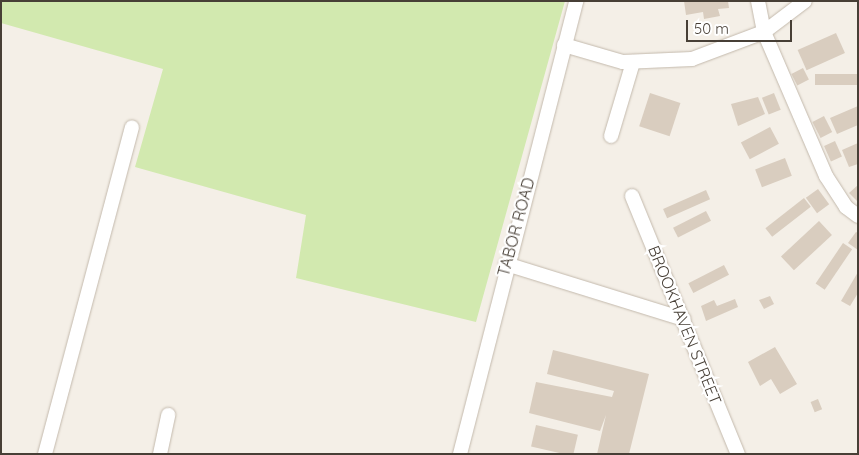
<!DOCTYPE html>
<html>
<head>
<meta charset="utf-8">
<style>
	body { margin:0 }
	#map { position:relative; width:859px; height:455px; overflow:hidden; background:#f4efe7; font-family:Quicksand,sans-serif }
	div>[style] { position:absolute }
	[style*='--x'] { left:calc(var(--x)*1px); top:calc(var(--y)*1px); width:calc(var(--w)*1px); rotate:calc(var(--a)*1deg) }
	.green>* { inset:0; background:#d2e9af }
	.building>* { inset:0; background:#d9cdbf; transform-origin:0 0 }
	.roads { filter:drop-shadow(0 0 1px #c3b9ac) drop-shadow(0 0 1px #c3b9ac) }
	.minor>* { height:14px; margin:-7px; padding:0 7px; transform-origin:7px; border-radius:7px; background:#fff }
	span { translate:-50% -50%; white-space:nowrap; text-align:center; line-height:1.15; -webkit-text-stroke:4.5px #fff; paint-order:stroke }
	.street-label { font-size:16px; color:#473f36 }
	.frame { position:absolute; inset:0; border:2px solid #473f36; pointer-events:none }
	.scale { position:absolute; left:686px; top:20px; width:106px; height:22px; box-sizing:border-box; border:2px solid #473f36; border-top:0; padding-left:6px; font-size:15px; line-height:18px; white-space:nowrap; color:#473f36; -webkit-text-stroke:4px #fff; paint-order:stroke }
</style>
</head>
<body>
<div id="map">
	<div class="green">
		<i style="clip-path:polygon(1px 1px,565px 1px,476px 322px,296px 278px,306px 215px,135px 167px,163px 69px,1px 23px)"></i>
	</div>
	<div class="building">
		<i style="clip-path:polygon(684px 1px,728px 1px,729px 8px,718px 9px,720px 16px,704px 19px,703px 12px,686px 15px)"></i>
		<i style="left:836px;top:33px;width:22px;height:42px;rotate:66deg"></i>
		<i style="left:803px;top:68px;width:13px;height:13px;rotate:63deg"></i>
		<i style="left:858px;top:74px;width:11px;height:43px;rotate:90deg"></i>
		<i style="left:650px;top:93px;width:32px;height:35px;rotate:18deg"></i>
		<i style="left:774px;top:93px;width:18px;height:13px;rotate:68deg"></i>
		<i style="clip-path:polygon(758px 97px,765px 114px,738px 126px,731px 104px)"></i>
		<i style="clip-path:polygon(858px 106px,858px 125px,837px 134px,830px 118px)"></i>
		<i style="left:824px;top:116px;width:18px;height:13px;rotate:63deg"></i>
		<i style="left:770px;top:127px;width:19px;height:33px;rotate:62deg"></i>
		<i style="left:835px;top:141px;width:17px;height:12px;rotate:66deg"></i>
		<i style="clip-path:polygon(858px 143px,858px 164px,849px 167px,842px 150px)"></i>
		<i style="left:785px;top:158px;width:19px;height:32px;rotate:69deg"></i>
		<i style="clip-path:polygon(858px 185px,858px 202px,849px 193px)"></i>
		<i style="left:818px;top:189px;width:19px;height:15px;rotate:54deg"></i>
		<i style="left:706px;top:190px;width:10px;height:47px;rotate:66deg"></i>
		<i style="left:804px;top:198px;width:11px;height:49px;rotate:52deg"></i>
		<i style="left:706px;top:211px;width:11px;height:37px;rotate:63deg"></i>
		<i style="left:819px;top:221px;width:19px;height:52px;rotate:47deg"></i>
		<i style="clip-path:polygon(856px 232px,858px 233px,858px 250px,848px 243px)"></i>
		<i style="left:843px;top:243px;width:11px;height:49px;rotate:34deg"></i>
		<i style="left:724px;top:265px;width:11px;height:40px;rotate:63deg"></i>
		<i style="clip-path:polygon(858px 272px,858px 293px,850px 306px,841px 301px)"></i>
		<i style="clip-path:polygon(770px 296px,774px 304px,764px 309px,759px 300px)"></i>
		<i style="clip-path:polygon(735px 299px,738px 307px,706px 321px,701px 306px,714px 300px,717px 306px)"></i>
		<i style="clip-path:polygon(775px 347px,797px 384px,780px 394px,771px 379px,760px 386px,748px 362px)"></i>
		<i style="clip-path:polygon(553px 350px,649px 374px,629px 454px,597px 454px,606px 415px,600px 431px,529px 413px,536px 382px,612px 397px,614px 391px,547px 374px)"></i>
		<i style="left:818px;top:399px;width:11px;height:8px;rotate:68deg"></i>
		<i style="left:536px;top:425px;width:43px;height:22px;rotate:13deg"></i>
	</div>
	<div class="roads">
		<div class="minor">
			<i style="--x:758;--y:1;--w:32;--a:79"></i>
			<i style="--x:764;--y:32;--w:157;--a:66.7"></i>
			<i style="--x:826;--y:176;--w:37;--a:57"></i>
			<i style="--x:846;--y:207;--w:15;--a:37"></i>
			<i style="--x:564;--y:45;--w:61;--a:16.1"></i>
			<i style="--x:623;--y:62;--w:69;--a:-2.5"></i>
			<i style="--x:692;--y:59;--w:77;--a:-20.6"></i>
			<i style="--x:764;--y:32;--w:51;--a:-37.1"></i>
			<i style="--x:611;--y:136;--w:77;--a:-73.4"></i>
			<i style="--x:632;--y:196;--w:279;--a:67.7"></i>
			<i style="--x:506;--y:264;--w:186;--a:17.2"></i>
			<i style="--x:45;--y:454;--w:338;--a:-75.1"></i>
			<i style="--x:160;--y:454;--w:40;--a:-78"></i>
			<i style="--x:460;--y:454;--w:468;--a:-75.6"></i>
		</div>
	</div>
	<div class="street-label">
		<span style="left:516px;top:227px;rotate:-75deg">TABOR ROAD</span>
		<span style="left:685px;top:325px;rotate:68deg">BROOKHAVEN STREET</span>
	</div>
	<div class="frame"></div>
	<div class="scale">50 m</div>
</div>
</body>
</html>
